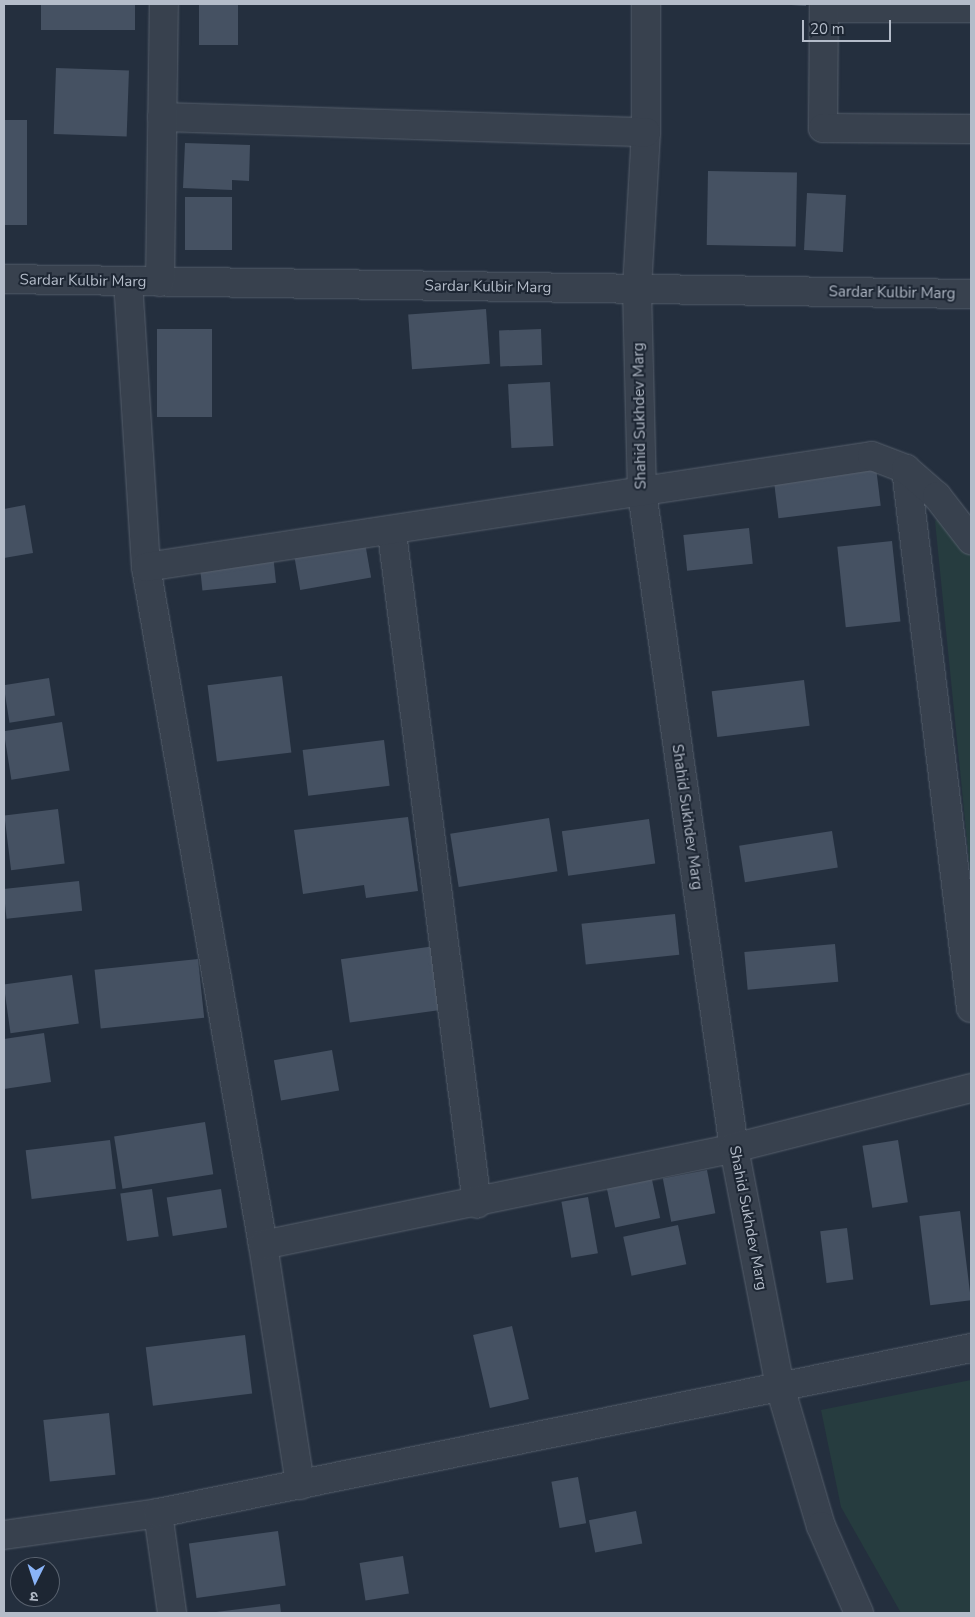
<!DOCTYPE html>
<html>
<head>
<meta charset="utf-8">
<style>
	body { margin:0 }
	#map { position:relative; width:975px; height:1617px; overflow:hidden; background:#242f3e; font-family:"Nunito Sans","Noto Sans Devanagari",sans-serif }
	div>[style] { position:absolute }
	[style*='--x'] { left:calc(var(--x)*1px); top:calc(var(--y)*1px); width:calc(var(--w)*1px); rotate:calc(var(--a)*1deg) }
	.green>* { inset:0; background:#263c3f }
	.building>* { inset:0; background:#455162; transform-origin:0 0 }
	.roads { filter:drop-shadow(0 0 1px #565f6c) drop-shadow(0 0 1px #565f6c) }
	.street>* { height:28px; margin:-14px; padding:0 14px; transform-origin:14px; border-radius:14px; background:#38414e }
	span { translate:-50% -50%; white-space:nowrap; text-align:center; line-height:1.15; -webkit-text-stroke:4px #1d2633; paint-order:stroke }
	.street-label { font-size:15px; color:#b4bcc9 }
	.frame { position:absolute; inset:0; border:5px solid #b4bcc9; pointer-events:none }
	.north { position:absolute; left:10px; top:1557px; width:50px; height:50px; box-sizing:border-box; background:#1d2633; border:1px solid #59626f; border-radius:50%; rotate:184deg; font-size:14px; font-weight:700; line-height:20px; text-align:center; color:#b4bcc9 }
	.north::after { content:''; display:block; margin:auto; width:18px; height:22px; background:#8ab4f8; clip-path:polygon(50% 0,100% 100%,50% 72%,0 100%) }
	.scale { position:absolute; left:802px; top:20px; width:89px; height:22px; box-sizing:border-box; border:2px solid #b4bcc9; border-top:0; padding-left:6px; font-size:15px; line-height:18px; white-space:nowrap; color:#b4bcc9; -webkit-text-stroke:4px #1d2633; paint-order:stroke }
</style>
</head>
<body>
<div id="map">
	<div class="green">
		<i style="clip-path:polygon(951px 512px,971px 539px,971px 880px,935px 521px)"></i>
		<i style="clip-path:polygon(971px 1380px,971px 1613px,901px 1613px,841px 1507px,821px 1410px)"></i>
	</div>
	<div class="building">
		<i style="left:41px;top:4px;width:94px;height:26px"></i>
		<i style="left:199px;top:4px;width:39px;height:41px"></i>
		<i style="clip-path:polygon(791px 4px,806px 4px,806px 6px,791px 5px)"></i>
		<i style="left:56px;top:68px;width:73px;height:66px;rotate:2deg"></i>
		<i style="left:4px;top:120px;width:23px;height:105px"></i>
		<i style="clip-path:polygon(185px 143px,250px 145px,249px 181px,232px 180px,232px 190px,183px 188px)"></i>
		<i style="left:708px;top:171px;width:89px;height:74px;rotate:1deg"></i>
		<i style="left:807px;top:193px;width:39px;height:57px;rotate:3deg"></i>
		<i style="left:185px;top:197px;width:47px;height:53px"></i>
		<i style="left:486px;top:309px;width:55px;height:78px;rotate:86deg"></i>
		<i style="left:157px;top:329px;width:55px;height:88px"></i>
		<i style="left:541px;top:329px;width:36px;height:42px;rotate:88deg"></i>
		<i style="left:550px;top:382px;width:64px;height:42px;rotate:87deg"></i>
		<i style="left:875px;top:459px;width:47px;height:103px;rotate:83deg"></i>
		<i style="clip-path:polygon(25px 505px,33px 553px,4px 558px,4px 509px)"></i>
		<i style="left:749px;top:528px;width:36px;height:66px;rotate:84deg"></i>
		<i style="left:364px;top:537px;width:41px;height:72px;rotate:80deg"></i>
		<i style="left:892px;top:541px;width:81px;height:55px;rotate:84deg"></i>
		<i style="left:273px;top:554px;width:29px;height:74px;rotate:84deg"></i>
		<i style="left:282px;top:676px;width:77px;height:75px;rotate:83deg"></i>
		<i style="left:49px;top:678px;width:38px;height:46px;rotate:81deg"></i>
		<i style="left:804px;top:680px;width:46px;height:93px;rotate:83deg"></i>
		<i style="left:62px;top:722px;width:49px;height:59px;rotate:81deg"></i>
		<i style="left:384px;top:740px;width:46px;height:82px;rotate:83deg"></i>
		<i style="left:58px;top:809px;width:55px;height:54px;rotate:83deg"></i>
		<i style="clip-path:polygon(408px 817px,418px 891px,366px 898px,364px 885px,303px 894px,294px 830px)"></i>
		<i style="left:549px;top:818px;width:54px;height:100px;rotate:81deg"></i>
		<i style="left:649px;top:819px;width:45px;height:88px;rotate:82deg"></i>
		<i style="left:832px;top:831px;width:37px;height:94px;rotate:81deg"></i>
		<i style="left:79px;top:881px;width:30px;height:76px;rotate:84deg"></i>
		<i style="left:675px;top:914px;width:41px;height:94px;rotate:84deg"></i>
		<i style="left:835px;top:944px;width:38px;height:91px;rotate:85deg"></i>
		<i style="left:435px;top:946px;width:64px;height:95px;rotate:82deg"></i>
		<i style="left:198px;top:959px;width:59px;height:104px;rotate:84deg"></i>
		<i style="left:72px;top:975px;width:49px;height:69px;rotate:82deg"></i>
		<i style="clip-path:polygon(44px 1033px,51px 1082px,4px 1089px,4px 1039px)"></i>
		<i style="left:332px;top:1050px;width:41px;height:59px;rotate:80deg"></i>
		<i style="left:205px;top:1122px;width:53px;height:92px;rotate:81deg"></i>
		<i style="left:110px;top:1140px;width:49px;height:85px;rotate:83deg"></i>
		<i style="left:898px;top:1140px;width:63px;height:36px;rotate:81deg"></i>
		<i style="left:707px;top:1170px;width:44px;height:45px;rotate:79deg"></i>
		<i style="left:651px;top:1175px;width:44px;height:46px;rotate:78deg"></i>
		<i style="left:152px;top:1189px;width:48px;height:32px;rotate:82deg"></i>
		<i style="left:221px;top:1189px;width:39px;height:55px;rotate:81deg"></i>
		<i style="left:588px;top:1197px;width:57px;height:27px;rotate:80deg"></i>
		<i style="left:960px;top:1211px;width:90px;height:41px;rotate:83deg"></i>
		<i style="left:678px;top:1225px;width:40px;height:56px;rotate:78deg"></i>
		<i style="left:847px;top:1228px;width:52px;height:27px;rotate:83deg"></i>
		<i style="left:512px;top:1326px;width:75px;height:40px;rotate:77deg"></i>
		<i style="left:245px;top:1335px;width:59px;height:100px;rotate:83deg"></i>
		<i style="left:109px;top:1413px;width:62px;height:66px;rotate:84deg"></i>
		<i style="left:578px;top:1477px;width:47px;height:27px;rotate:80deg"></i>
		<i style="left:636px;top:1511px;width:33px;height:48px;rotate:79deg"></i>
		<i style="left:278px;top:1531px;width:55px;height:90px;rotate:82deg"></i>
		<i style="left:403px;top:1556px;width:38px;height:44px;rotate:81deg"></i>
		<i style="clip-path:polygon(280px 1604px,281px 1613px,216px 1613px,216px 1612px)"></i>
	</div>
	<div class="roads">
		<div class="street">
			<i style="--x:646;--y:4;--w:128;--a:90"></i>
			<i style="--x:646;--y:132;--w:157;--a:93.3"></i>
			<i style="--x:637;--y:289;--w:203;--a:88.6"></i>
			<i style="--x:642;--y:492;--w:662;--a:82.02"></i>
			<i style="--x:734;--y:1148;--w:243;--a:79.1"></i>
			<i style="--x:780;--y:1387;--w:145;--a:73.6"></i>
			<i style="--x:821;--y:1526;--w:95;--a:66.4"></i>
			<i style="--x:971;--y:8;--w:147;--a:180"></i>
			<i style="--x:824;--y:8;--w:120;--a:90.5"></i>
			<i style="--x:823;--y:128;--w:148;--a:0.4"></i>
			<i style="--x:162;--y:117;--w:484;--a:1.8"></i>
			<i style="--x:4;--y:279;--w:967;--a:0.89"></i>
			<i style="--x:128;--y:281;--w:287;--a:86.4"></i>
			<i style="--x:146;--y:567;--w:688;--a:80.21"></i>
			<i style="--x:263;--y:1245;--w:243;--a:81.2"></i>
			<i style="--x:160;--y:282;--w:278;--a:-89.2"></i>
			<i style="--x:906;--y:469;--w:543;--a:83.12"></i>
			<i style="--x:392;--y:533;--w:676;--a:82.78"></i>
			<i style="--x:146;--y:567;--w:734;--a:-8.69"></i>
			<i style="--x:872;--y:456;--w:36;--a:21"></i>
			<i style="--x:906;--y:469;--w:41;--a:41.1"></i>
			<i style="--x:937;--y:496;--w:56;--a:52.3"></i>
			<i style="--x:263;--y:1245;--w:481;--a:-11.6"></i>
			<i style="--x:734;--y:1148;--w:244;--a:-14.2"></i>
			<i style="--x:158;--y:1513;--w:101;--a:82"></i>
			<i style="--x:4;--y:1535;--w:156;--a:-8.1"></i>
			<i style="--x:158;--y:1513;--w:830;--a:-11.47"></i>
		</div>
	</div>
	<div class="street-label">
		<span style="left:83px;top:281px;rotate:1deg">Sardar Kulbir Marg</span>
		<span style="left:488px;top:287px;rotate:1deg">Sardar Kulbir Marg</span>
		<span style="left:892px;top:293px;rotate:1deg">Sardar Kulbir Marg</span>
		<span style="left:640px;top:416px;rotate:-91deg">Shahid Sukhdev Marg</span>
		<span style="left:687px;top:817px;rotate:82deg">Shahid Sukhdev Marg</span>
		<span style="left:748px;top:1218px;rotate:79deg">Shahid Sukhdev Marg</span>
	</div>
	<div class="frame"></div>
	<div class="north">उ</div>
	<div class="scale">20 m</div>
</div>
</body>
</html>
